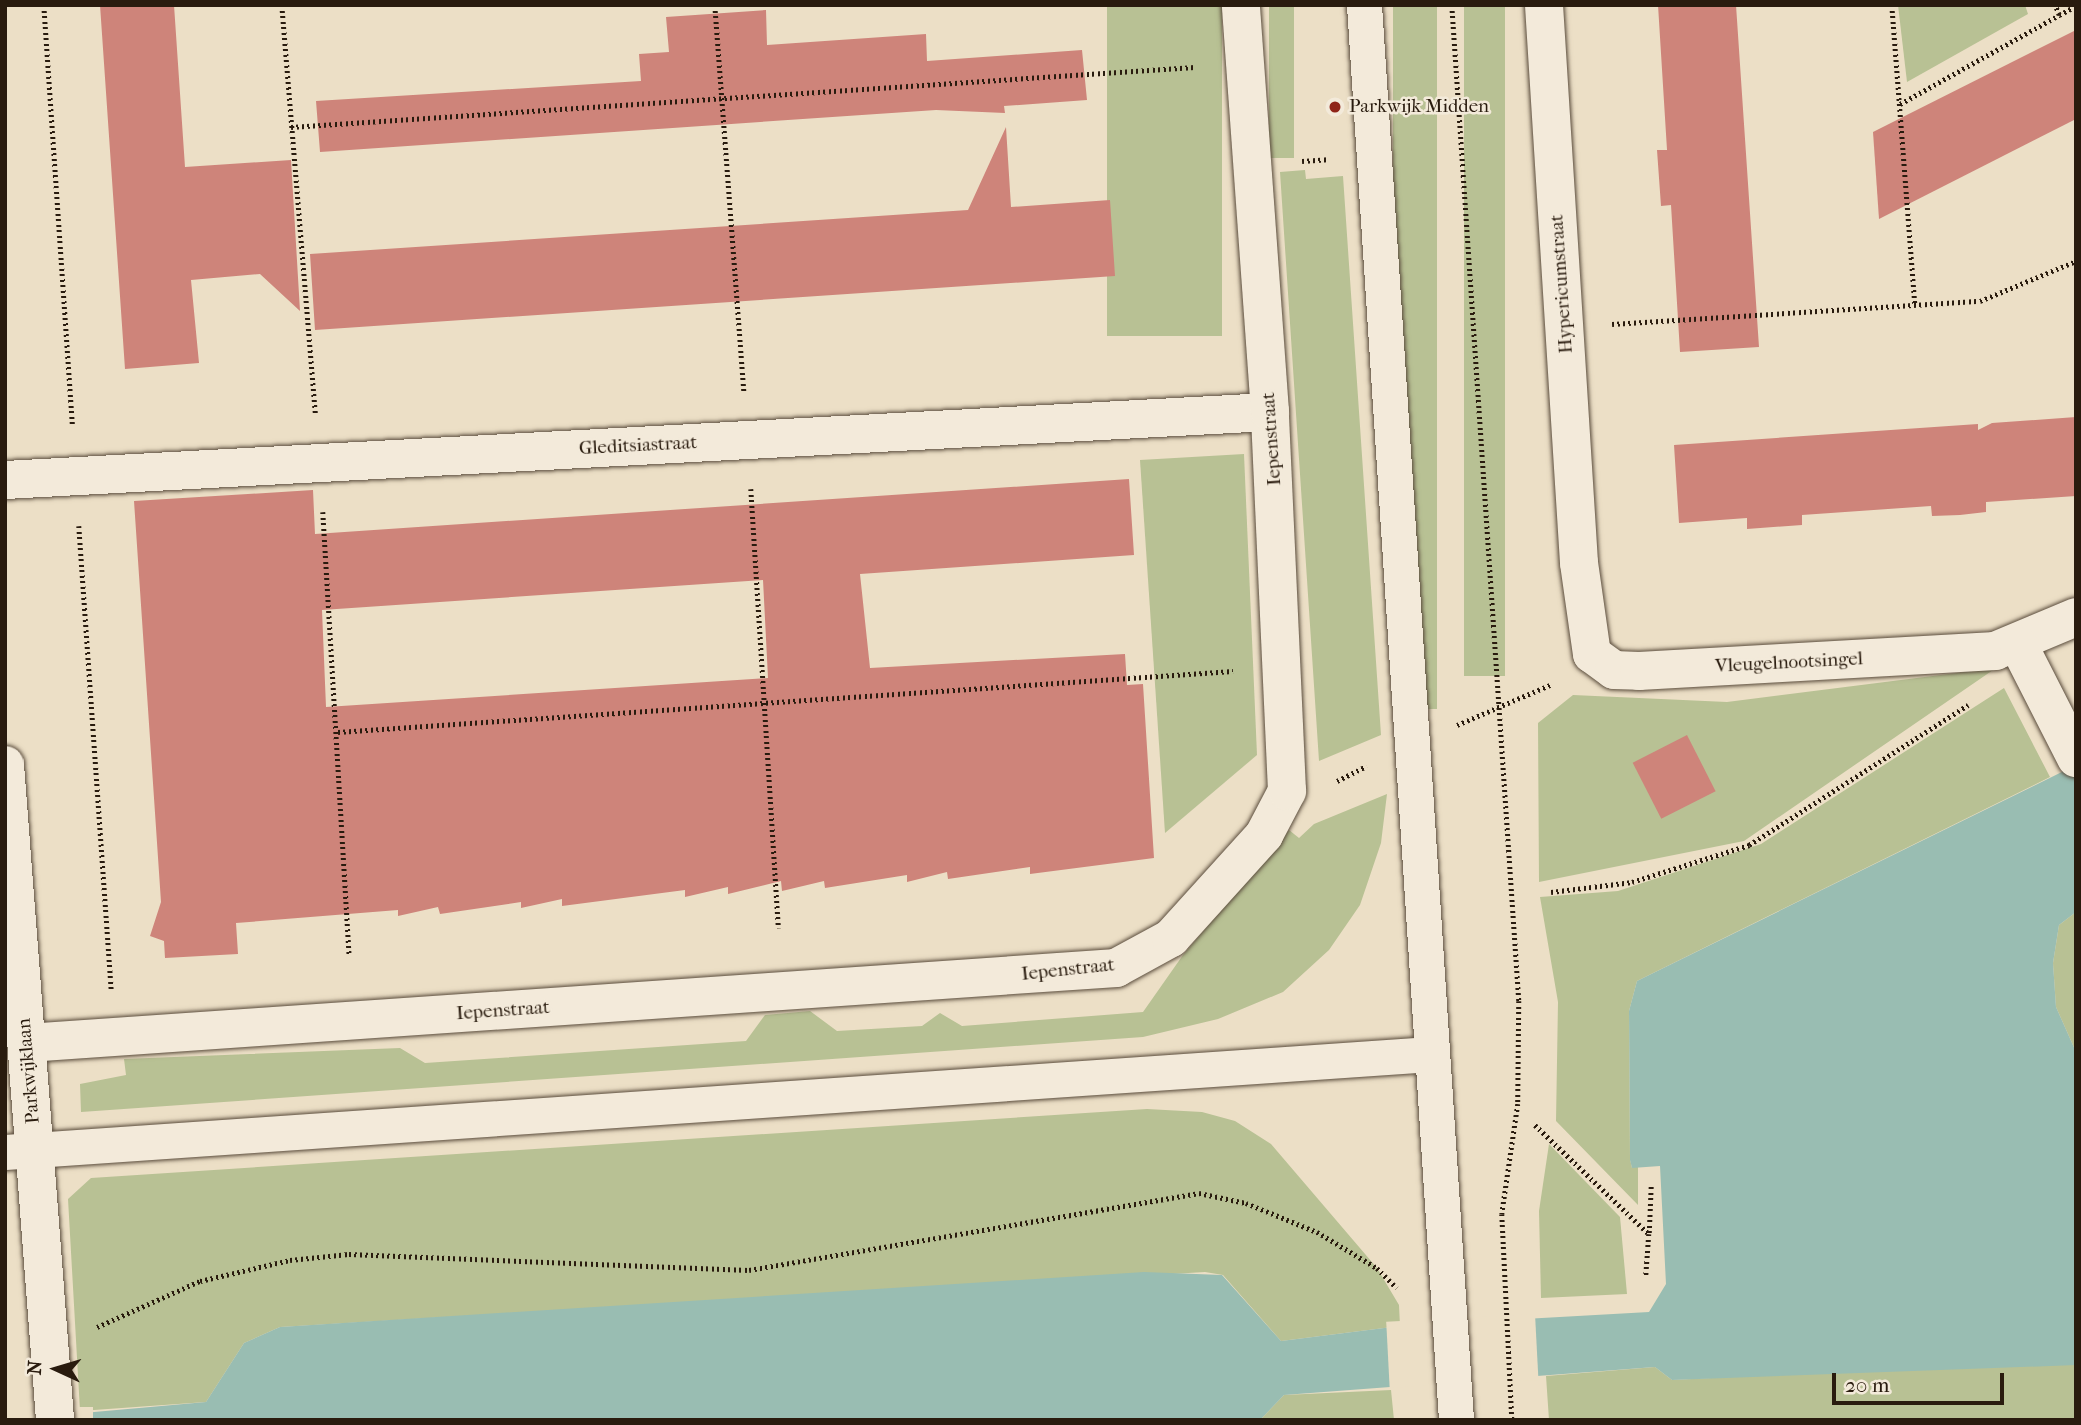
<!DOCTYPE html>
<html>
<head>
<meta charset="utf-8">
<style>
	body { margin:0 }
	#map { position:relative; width:2081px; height:1425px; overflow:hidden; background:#ecdfc6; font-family:"IM FELL French Canon",serif }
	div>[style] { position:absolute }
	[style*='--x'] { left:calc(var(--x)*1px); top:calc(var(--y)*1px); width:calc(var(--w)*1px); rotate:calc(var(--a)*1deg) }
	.green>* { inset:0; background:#b8c194; transform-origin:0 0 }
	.water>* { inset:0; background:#99bdb2 }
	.pier>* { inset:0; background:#ecdfc6; transform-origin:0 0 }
	.building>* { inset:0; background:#ce847a; transform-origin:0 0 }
	.path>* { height:4.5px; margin-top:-2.25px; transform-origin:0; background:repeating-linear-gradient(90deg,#291b0e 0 2px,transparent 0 5.5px) }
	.roads { filter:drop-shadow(0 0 2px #5a4c3c) drop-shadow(0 0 2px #5a4c3c) }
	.service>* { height:35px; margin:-17.5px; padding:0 17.5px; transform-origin:17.5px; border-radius:17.5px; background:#f3eada }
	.minor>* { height:38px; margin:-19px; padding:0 19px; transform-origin:19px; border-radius:19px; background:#f3eada }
	.tertiary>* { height:38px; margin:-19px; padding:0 19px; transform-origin:19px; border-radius:19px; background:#f3eada }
	.dots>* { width:19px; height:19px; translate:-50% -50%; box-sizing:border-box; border:4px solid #f3eada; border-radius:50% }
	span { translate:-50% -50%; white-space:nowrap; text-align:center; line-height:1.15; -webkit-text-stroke:5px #f3eada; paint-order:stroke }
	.poi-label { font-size:19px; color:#291b0e }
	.left { translate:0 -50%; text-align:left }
	.street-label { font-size:19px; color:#291b0e }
	.frame { position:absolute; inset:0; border:7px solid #291b0e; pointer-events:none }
	.north { position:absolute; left:21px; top:1334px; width:70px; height:70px; -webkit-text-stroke:5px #f3eada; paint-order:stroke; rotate:274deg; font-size:19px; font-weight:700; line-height:28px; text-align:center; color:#291b0e }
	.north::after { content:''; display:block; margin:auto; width:24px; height:32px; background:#291b0e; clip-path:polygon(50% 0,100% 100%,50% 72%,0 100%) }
	.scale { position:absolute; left:1832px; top:1373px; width:172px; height:32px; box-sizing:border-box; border:4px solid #291b0e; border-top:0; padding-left:9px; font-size:21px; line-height:24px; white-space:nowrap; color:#291b0e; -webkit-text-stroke:5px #f3eada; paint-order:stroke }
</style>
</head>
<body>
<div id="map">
	<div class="green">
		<i style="left:1107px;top:5px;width:115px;height:331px"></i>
		<i style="left:1269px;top:5px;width:25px;height:153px"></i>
		<i style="left:1393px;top:5px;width:44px;height:704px"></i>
		<i style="left:1464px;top:5px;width:41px;height:671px"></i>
		<i style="clip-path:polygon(1898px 5px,2025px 5px,2028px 14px,1907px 82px)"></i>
		<i style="clip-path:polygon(1305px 170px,1306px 179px,1343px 176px,1381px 735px,1319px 761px,1280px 172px)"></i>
		<i style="clip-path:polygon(1244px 454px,1257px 755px,1165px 833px,1140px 460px)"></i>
		<i style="clip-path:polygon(1996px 668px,1744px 841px,1539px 882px,1538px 723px,1573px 695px,1727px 702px)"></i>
		<i style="clip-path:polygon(2004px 688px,2050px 777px,1637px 981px,1629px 1011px,1630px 1159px,1632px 1168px,1638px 1164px,1638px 1205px,1556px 1121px,1558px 1002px,1540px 897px,1618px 891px,1761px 844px)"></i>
		<i style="clip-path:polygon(1387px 794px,1381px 843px,1360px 905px,1329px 950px,1283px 992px,1218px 1019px,1143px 1037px,81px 1112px,80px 1084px,126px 1075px,124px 1059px,400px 1048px,425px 1063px,746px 1041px,765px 1015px,810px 1011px,837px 1031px,922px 1026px,940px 1013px,962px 1026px,1143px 1012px,1183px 955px,1289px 830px,1299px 838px,1314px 824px)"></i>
		<i style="clip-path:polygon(2076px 912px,2076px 1052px,2056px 1007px,2053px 963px,2059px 925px)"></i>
		<i style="clip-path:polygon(1147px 1109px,1202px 1112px,1235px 1121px,1271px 1144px,1377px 1268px,1399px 1305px,1400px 1326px,1281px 1341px,1223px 1275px,1205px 1272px,280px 1327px,244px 1343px,206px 1402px,80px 1411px,68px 1199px,91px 1178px)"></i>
		<i style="clip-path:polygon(1549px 1144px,1620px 1217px,1627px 1294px,1541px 1298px,1539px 1211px)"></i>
		<i style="clip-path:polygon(2051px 1361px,2076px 1365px,2076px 1420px,1549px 1420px,1546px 1376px,1655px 1367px,1672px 1380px)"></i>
		<i style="clip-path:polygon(1391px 1390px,1394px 1420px,1260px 1420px,1284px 1395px)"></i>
	</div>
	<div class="water">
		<i style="clip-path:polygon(2076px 765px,2076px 912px,2059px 925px,2053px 963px,2056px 1007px,2076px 1052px,2076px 1365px,1672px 1380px,1655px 1367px,1284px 1395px,1260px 1420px,5px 1420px,206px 1402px,244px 1343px,280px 1327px,1144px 1272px,1222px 1275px,1281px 1341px,1400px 1326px,1649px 1312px,1666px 1284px,1660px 1166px,1632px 1168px,1630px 1160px,1629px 1011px,1637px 981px)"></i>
	</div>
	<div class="pier">
		<i style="left:1535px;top:1314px;width:66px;height:149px;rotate:87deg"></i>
		<i style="left:5px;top:1407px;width:88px;height:13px"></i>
	</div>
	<div class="building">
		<i style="clip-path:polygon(100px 5px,174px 5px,185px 167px,291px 160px,300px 311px,260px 274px,191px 280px,199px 363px,125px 369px)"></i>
		<i style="clip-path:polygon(1658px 5px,1736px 5px,1759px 347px,1680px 352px,1671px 205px,1661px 206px,1657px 150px,1667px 150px)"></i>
		<i style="clip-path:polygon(766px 10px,767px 45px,926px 34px,927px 61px,1082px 50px,1087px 100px,1004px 106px,1005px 113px,936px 110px,320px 152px,316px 101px,641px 81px,639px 54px,669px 52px,666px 17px)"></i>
		<i style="clip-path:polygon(2076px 30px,2076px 119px,1879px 219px,1873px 132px)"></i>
		<i style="clip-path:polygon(1006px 127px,1011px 207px,1110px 200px,1115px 276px,315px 330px,310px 254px,968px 210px)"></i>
		<i style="clip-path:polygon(2076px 417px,2076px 496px,1986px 502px,1986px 512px,1960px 515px,1932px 516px,1931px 506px,1802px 515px,1802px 525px,1747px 529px,1747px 518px,1679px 523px,1674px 445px,1978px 424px,1978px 430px,1992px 423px)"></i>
		<i style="clip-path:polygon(evenodd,1129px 479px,1134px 555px,860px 574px,870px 668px,1125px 654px,1127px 685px,1143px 684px,1154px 858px,1030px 874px,1030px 867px,948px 879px,947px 872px,907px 882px,907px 875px,825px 888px,824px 881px,782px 891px,781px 881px,728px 894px,728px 887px,685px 897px,685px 890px,562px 906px,562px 899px,521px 908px,521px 902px,440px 914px,438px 907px,398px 916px,398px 910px,236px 923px,238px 954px,165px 958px,164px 941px,150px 936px,161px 902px,134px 501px,313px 490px,315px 534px,1129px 479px,763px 580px,768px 678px,326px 707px,322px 610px,763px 580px)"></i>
		<i style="left:1687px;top:735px;width:63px;height:61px;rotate:63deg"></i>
	</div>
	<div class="path">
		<i style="--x:44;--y:5;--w:423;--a:86.1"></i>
		<i style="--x:282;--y:5;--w:412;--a:85.3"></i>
		<i style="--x:715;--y:5;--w:389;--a:85.7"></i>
		<i style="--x:1452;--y:5;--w:998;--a:86.15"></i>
		<i style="--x:1519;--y:1001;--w:103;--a:90.6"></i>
		<i style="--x:1518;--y:1104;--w:111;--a:98.3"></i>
		<i style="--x:1502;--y:1214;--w:206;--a:87.2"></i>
		<i style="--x:1892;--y:5;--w:301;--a:85.6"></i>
		<i style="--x:2059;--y:15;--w:19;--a:-28"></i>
		<i style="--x:1900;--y:104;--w:182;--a:-29.2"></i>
		<i style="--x:2059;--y:15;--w:11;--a:-112"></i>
		<i style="--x:291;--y:127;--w:906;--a:-3.8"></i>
		<i style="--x:1302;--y:161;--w:26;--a:-4"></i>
		<i style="--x:1612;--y:324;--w:369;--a:-3.6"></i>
		<i style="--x:1980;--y:301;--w:104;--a:-22.6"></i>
		<i style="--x:751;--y:489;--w:440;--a:86.4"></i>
		<i style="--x:323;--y:512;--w:443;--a:86.6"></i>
		<i style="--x:79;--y:526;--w:464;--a:86"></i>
		<i style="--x:1457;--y:725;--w:103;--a:-23.3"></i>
		<i style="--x:338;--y:732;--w:897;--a:-3.9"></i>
		<i style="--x:1337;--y:781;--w:33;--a:-27"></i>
		<i style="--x:1551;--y:892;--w:82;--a:-7"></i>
		<i style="--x:1632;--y:882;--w:123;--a:-17.5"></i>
		<i style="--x:1749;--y:845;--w:260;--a:-32.6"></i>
		<i style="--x:1535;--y:1125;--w:158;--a:43.7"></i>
		<i style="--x:1649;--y:1234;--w:42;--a:94.1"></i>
		<i style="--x:1649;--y:1233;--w:47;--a:-87.6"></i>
		<i style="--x:97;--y:1327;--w:113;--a:-24.1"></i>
		<i style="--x:200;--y:1281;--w:92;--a:-13.1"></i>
		<i style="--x:290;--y:1260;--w:59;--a:-5.8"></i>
		<i style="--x:349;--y:1254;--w:400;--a:2.3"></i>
		<i style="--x:749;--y:1270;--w:457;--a:-9.7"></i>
		<i style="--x:1199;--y:1193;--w:48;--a:12"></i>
		<i style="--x:1246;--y:1203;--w:77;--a:22.2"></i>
		<i style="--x:1317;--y:1232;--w:70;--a:31"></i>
		<i style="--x:1377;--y:1268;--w:28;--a:45"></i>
	</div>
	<div class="roads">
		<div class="service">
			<i style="--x:1364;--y:5;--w:1418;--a:86.28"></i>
			<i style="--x:5;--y:1152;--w:1429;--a:-3.93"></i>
		</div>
		<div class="minor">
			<i style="--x:1544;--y:5;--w:559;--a:86.41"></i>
			<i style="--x:1579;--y:563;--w:92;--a:81.9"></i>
			<i style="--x:1592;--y:654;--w:27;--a:36"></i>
			<i style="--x:1614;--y:670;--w:25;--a:2"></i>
			<i style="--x:1639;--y:671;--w:357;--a:-3.2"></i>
			<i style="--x:1995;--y:651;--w:88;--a:-22.8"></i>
			<i style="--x:5;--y:480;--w:1267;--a:-3.08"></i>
			<i style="--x:2019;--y:646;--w:126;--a:63"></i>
			<i style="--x:27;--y:1043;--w:1092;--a:-3.94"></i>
			<i style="--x:1116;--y:968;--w:63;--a:-28.6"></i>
			<i style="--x:1171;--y:938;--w:139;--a:-47.9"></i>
			<i style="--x:1264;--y:835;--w:50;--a:-62.4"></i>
			<i style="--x:1287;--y:791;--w:379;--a:-92.6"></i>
			<i style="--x:1270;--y:412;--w:408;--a:-94.1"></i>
		</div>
		<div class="tertiary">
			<i style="--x:5;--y:765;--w:657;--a:85.63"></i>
		</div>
	</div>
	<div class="dots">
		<i style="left:1335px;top:107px;background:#8f2418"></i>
	</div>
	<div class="poi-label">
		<span class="left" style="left:1349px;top:107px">Parkwijk Midden</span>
	</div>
	<div class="street-label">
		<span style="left:1562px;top:284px;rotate:-94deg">Hypericumstraat</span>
		<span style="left:1272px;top:439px;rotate:-94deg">Iepenstraat</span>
		<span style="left:638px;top:446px;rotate:-3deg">Gleditsiastraat</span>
		<span style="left:1789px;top:663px;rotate:-3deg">Vleugelnootsingel</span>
		<span style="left:1068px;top:970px;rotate:-6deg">Iepenstraat</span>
		<span style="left:503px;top:1011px;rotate:-4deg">Iepenstraat</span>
		<span style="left:29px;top:1071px;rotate:-95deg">Parkwijklaan</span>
	</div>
	<div class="frame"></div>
	<div class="north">N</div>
	<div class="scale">20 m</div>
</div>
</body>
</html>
